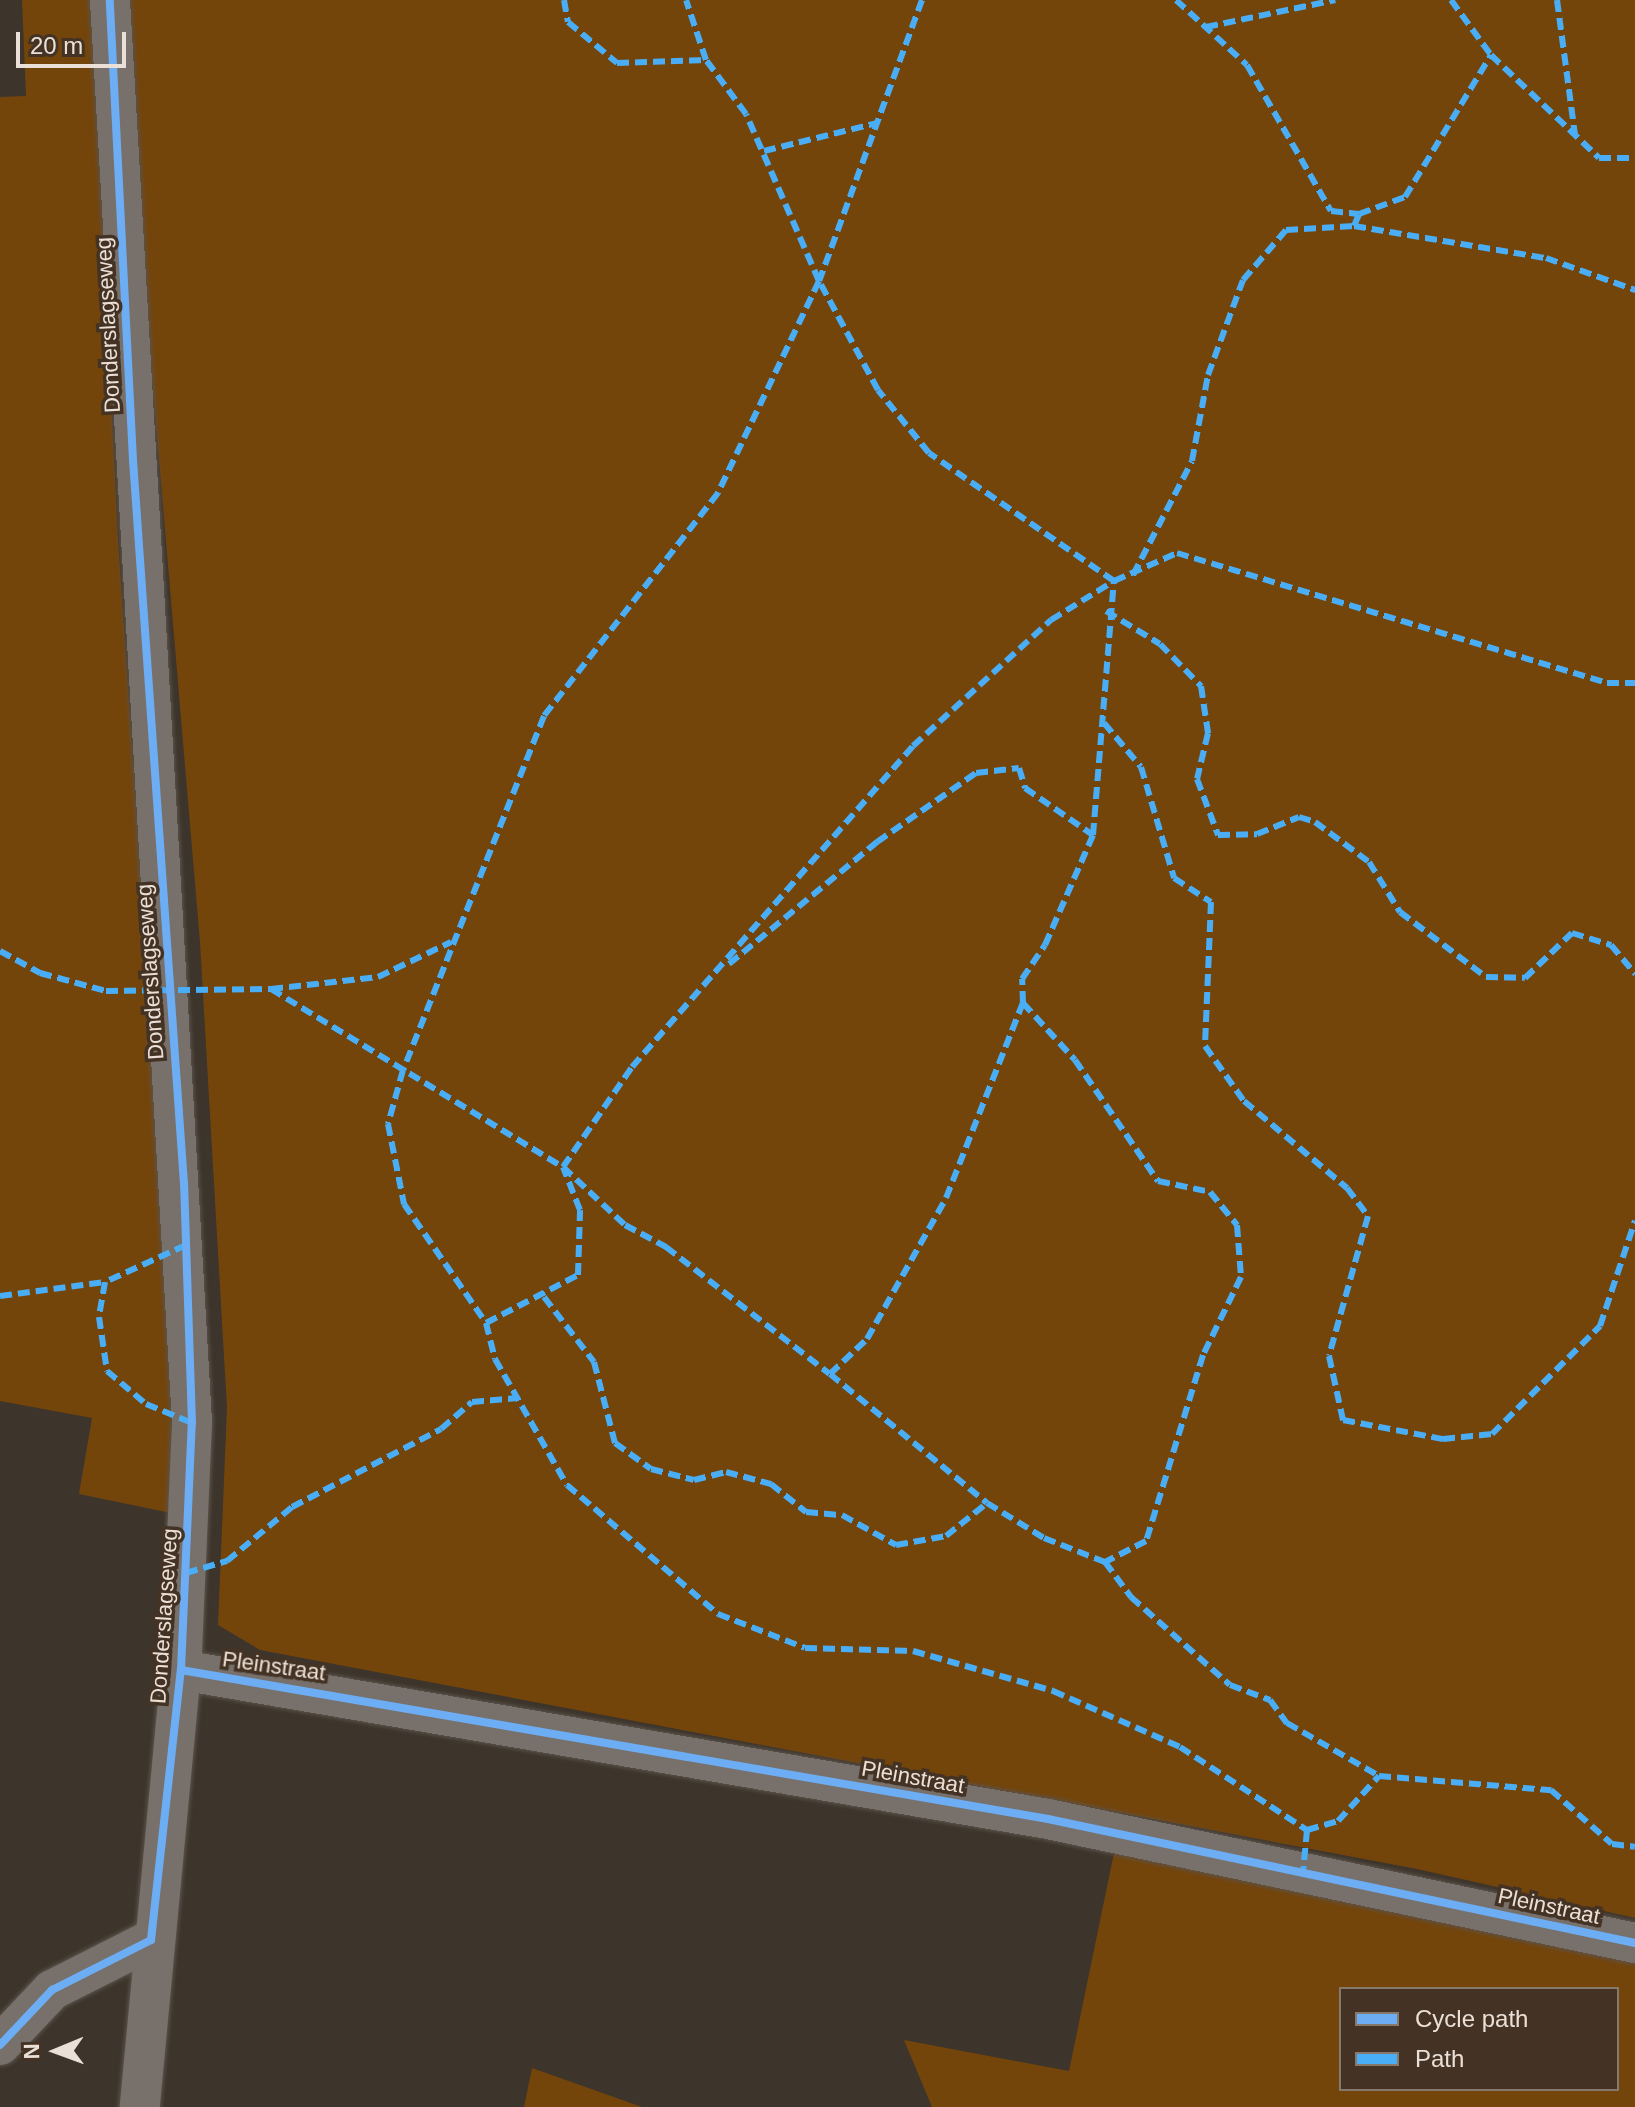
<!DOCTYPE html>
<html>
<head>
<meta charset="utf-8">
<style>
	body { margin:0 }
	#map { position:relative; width:1635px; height:2107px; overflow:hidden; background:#3d342b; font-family:Arial,sans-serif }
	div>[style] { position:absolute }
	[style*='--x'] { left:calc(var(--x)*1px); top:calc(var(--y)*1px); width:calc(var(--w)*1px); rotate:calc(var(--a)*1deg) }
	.green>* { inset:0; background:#74450b }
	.roads { filter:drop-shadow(0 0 2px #5b534b) drop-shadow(0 0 2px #5b534b) }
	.street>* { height:40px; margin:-20px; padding:0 20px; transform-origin:20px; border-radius:20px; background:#78706a }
	.quiet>* { height:6px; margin-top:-3px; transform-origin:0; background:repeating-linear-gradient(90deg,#49aef6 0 12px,transparent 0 18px) }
	.cycleway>* { height:8px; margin:-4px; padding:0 4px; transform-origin:4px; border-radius:4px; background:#6dadf4 }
	span { translate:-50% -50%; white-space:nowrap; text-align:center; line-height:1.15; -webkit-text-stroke:7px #443324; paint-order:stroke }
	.street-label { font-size:22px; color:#ebe0d7 }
	.legend { position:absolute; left:1339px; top:1987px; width:280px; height:104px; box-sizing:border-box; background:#443324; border:2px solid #87786c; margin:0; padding:10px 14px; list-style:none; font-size:24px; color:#ebe0d7 }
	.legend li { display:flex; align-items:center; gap:16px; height:40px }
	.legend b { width:40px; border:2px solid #87786c }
	.north { position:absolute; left:16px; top:2011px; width:80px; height:80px; -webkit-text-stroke:6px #443324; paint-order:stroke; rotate:269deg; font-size:22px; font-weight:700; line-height:32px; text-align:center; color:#ebe0d7 }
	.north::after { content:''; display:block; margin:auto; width:28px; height:36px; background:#ebe0d7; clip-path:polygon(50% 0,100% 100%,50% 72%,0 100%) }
	.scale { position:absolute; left:16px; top:32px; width:110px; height:36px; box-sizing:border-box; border:4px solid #ebe0d7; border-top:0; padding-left:10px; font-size:24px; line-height:28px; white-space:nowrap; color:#ebe0d7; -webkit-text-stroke:6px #443324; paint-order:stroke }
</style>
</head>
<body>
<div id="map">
	<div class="green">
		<i style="clip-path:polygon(22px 0,92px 0,118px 540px,172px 1338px,171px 1513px,79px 1494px,92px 1418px,0 1401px,0 97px,26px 96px)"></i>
		<i style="clip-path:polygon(120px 0,1635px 0,1635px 1918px,1417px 1869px,260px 1650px,218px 1625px,227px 1408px,200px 942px)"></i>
		<i style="clip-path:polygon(evenodd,1114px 1853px,1635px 1962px,1635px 2107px,932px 2107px,904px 2040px,1069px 2071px,1114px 1853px,1341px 1989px,1617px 1989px,1617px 2089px,1341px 2089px,1341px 1989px)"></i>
		<i style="clip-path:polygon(532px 2068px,642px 2107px,524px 2107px)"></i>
	</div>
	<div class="roads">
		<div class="street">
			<i style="--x:110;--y:0;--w:1425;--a:86.7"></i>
			<i style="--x:192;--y:1423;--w:247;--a:92.5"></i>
			<i style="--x:181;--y:1670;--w:439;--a:95.4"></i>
			<i style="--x:181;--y:1670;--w:880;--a:9.75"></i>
			<i style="--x:1048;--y:1819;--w:600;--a:11.93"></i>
			<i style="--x:0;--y:2045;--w:76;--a:-46.6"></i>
			<i style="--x:52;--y:1990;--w:111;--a:-26.8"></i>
		</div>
	</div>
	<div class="quiet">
		<i style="--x:564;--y:0;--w:22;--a:80"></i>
		<i style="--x:568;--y:22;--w:64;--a:39.9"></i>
		<i style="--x:617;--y:63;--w:89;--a:-1.9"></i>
		<i style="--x:922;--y:0;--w:299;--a:110.1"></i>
		<i style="--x:819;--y:281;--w:235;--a:115.5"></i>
		<i style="--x:718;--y:493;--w:283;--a:128"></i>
		<i style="--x:544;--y:716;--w:381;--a:111.7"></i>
		<i style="--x:403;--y:1070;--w:56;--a:105.5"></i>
		<i style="--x:388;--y:1124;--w:82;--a:78.7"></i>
		<i style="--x:404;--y:1204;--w:145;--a:55.4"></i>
		<i style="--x:486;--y:1323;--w:104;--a:-27.6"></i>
		<i style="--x:578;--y:1275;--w:65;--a:-88.2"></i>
		<i style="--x:580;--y:1210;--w:46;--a:-111.6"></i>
		<i style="--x:563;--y:1167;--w:85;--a:43.1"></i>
		<i style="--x:625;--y:1225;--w:47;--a:28.2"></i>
		<i style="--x:666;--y:1247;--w:207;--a:37.8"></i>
		<i style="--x:830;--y:1374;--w:51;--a:-43.4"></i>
		<i style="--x:867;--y:1339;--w:162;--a:-60.7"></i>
		<i style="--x:946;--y:1198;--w:210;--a:-68.5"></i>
		<i style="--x:1023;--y:1003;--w:24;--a:-92"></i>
		<i style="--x:1022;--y:979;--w:41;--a:-55.9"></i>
		<i style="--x:1045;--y:945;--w:120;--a:-66.4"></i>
		<i style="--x:1093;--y:835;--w:255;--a:-85.3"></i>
		<i style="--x:1114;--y:581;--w:69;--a:-24"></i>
		<i style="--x:1177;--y:553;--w:449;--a:16.8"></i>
		<i style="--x:1607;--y:683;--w:28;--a:0"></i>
		<i style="--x:1176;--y:0;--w:96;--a:42.5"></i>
		<i style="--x:1247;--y:65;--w:168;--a:60.1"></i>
		<i style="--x:1331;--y:211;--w:28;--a:6"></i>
		<i style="--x:1359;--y:214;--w:49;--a:-20.3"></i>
		<i style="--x:1405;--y:197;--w:166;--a:-58.8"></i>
		<i style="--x:1451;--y:0;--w:68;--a:54"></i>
		<i style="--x:1491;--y:55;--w:149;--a:43.6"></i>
		<i style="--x:1599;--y:158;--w:36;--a:0"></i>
		<i style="--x:1557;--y:0;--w:136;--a:82.4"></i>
		<i style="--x:1206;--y:27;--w:132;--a:-11.8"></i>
		<i style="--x:764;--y:151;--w:116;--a:-13.9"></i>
		<i style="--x:1354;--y:226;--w:195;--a:9.5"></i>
		<i style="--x:1546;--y:258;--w:95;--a:19.8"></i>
		<i style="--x:1133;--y:575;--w:128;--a:-62.6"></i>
		<i style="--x:1192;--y:461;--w:87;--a:-79.5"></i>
		<i style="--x:1208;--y:375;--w:101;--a:-69.8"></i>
		<i style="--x:1243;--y:280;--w:66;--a:-49.3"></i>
		<i style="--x:1286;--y:230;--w:68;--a:-3.4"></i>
		<i style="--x:1354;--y:226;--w:13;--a:-67"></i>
		<i style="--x:1106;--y:611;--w:63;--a:31.4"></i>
		<i style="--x:1160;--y:644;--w:59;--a:45.7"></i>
		<i style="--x:1201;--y:686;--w:48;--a:81.5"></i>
		<i style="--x:1208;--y:733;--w:47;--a:103.4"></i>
		<i style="--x:1197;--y:779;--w:60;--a:69.4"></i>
		<i style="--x:1218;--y:835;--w:39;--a:-1"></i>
		<i style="--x:1257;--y:834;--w:45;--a:-22"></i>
		<i style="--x:1299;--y:817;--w:17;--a:17"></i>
		<i style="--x:1315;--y:822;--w:67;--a:36.5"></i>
		<i style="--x:1369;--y:862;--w:59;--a:58.2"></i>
		<i style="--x:1400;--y:912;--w:108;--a:37.1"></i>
		<i style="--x:1486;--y:977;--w:39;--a:1"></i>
		<i style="--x:1525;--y:978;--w:65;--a:-43.8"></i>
		<i style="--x:1572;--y:933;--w:41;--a:17.1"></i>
		<i style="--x:1611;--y:945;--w:38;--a:50"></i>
		<i style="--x:1104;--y:723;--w:57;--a:49.9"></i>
		<i style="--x:1141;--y:767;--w:116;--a:73.4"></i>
		<i style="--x:1174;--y:878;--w:44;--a:33"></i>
		<i style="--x:1211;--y:902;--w:144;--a:92.4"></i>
		<i style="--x:1205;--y:1046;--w:67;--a:54.7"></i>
		<i style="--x:1244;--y:1101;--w:135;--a:40.2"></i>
		<i style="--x:1347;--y:1188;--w:35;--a:53"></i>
		<i style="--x:1368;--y:1216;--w:145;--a:105.6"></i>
		<i style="--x:1329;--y:1356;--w:66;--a:77.7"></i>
		<i style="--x:1343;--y:1420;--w:102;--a:10.8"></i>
		<i style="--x:1443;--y:1439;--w:49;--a:-5.8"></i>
		<i style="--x:1492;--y:1434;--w:153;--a:-45"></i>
		<i style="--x:1600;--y:1326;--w:111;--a:-71.6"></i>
		<i style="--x:0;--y:951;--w:46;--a:28.8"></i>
		<i style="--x:40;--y:973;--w:68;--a:15.3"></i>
		<i style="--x:106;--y:991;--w:165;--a:-0.7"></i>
		<i style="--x:271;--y:989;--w:342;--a:31.4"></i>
		<i style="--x:563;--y:1167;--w:121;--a:-55.4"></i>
		<i style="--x:632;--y:1067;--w:427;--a:-48.8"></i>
		<i style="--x:913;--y:746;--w:187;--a:-42.4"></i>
		<i style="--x:1051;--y:620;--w:74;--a:-31.8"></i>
		<i style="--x:1114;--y:581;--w:225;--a:-145.3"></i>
		<i style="--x:929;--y:453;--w:81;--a:-129"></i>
		<i style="--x:878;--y:390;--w:124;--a:-118.4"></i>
		<i style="--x:819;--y:281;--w:182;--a:-113.6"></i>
		<i style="--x:746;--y:114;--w:67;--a:-126.5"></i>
		<i style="--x:706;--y:60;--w:63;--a:-108.4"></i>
		<i style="--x:729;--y:964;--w:192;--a:-39.5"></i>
		<i style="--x:877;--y:842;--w:121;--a:-34.9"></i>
		<i style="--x:976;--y:773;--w:43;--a:-6.6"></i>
		<i style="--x:1019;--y:768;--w:21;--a:73"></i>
		<i style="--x:1025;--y:788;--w:83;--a:34.7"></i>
		<i style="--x:271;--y:989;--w:108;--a:-6.4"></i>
		<i style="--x:378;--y:977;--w:81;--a:-25.6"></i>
		<i style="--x:1023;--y:1003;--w:77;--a:47.6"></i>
		<i style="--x:1075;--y:1060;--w:147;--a:55.6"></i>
		<i style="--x:1158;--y:1181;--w:53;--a:11.9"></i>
		<i style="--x:1210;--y:1192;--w:43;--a:50.7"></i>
		<i style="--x:1237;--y:1225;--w:52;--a:85.6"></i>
		<i style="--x:1241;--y:1277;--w:87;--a:116"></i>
		<i style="--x:1203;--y:1355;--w:195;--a:107"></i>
		<i style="--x:1146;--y:1541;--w:46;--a:152.9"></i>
		<i style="--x:1105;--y:1562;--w:44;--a:53.4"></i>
		<i style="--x:1131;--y:1597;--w:132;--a:41.6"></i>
		<i style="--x:1230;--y:1685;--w:43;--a:20.6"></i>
		<i style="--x:1270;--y:1700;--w:29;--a:54"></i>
		<i style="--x:1287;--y:1723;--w:106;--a:29.9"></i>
		<i style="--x:1379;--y:1776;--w:173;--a:4.7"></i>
		<i style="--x:1551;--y:1790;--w:81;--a:41.5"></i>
		<i style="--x:1612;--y:1844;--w:23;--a:7"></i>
		<i style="--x:186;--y:1245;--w:89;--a:155.4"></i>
		<i style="--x:105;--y:1282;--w:36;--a:100"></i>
		<i style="--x:99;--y:1317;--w:55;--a:81.6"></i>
		<i style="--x:107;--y:1371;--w:51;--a:40.2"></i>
		<i style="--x:146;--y:1404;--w:50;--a:22.4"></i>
		<i style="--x:0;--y:1296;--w:106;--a:-7.6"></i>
		<i style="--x:544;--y:1297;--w:82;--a:52.4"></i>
		<i style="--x:594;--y:1362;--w:84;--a:75.5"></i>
		<i style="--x:615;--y:1443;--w:44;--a:35.8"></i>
		<i style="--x:651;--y:1469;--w:44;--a:14.3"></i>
		<i style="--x:694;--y:1480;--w:33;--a:-14"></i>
		<i style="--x:726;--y:1472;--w:47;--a:14.9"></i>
		<i style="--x:771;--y:1484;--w:45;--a:38.7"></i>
		<i style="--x:806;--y:1512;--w:36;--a:5"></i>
		<i style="--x:842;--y:1515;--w:62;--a:29.1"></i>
		<i style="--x:896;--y:1545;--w:51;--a:-10.2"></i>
		<i style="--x:946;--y:1536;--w:53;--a:-38.8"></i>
		<i style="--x:486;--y:1323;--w:37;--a:76"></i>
		<i style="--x:495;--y:1359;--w:145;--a:60.3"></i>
		<i style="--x:567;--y:1485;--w:199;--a:40.5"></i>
		<i style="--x:718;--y:1614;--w:93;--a:21.3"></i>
		<i style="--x:805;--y:1648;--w:108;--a:1.6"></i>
		<i style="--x:913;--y:1651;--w:146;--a:15.9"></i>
		<i style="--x:1053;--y:1691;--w:139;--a:23.8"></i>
		<i style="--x:1180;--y:1747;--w:152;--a:33.2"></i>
		<i style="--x:1307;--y:1830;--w:42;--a:95.4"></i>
		<i style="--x:830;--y:1374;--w:203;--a:39.4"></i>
		<i style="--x:987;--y:1503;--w:67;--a:31.6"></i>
		<i style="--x:1044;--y:1538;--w:66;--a:21.5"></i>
		<i style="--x:186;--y:1573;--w:43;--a:-16.3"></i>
		<i style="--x:227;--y:1561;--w:85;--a:-39.7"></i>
		<i style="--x:292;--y:1507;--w:168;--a:-27.6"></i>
		<i style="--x:441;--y:1429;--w:41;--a:-41.1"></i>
		<i style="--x:472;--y:1402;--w:46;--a:-5"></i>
		<i style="--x:1307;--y:1830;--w:32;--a:-16"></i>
		<i style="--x:1338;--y:1821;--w:61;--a:-47.7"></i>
	</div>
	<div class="cycleway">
		<i style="--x:181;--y:1670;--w:880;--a:9.75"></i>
		<i style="--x:1048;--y:1819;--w:600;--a:11.93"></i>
		<i style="--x:0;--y:2045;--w:76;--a:-46.6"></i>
		<i style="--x:52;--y:1990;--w:111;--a:-26.8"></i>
		<i style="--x:151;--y:1940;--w:272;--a:-83.7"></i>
		<i style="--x:181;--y:1670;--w:247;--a:-87.5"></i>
		<i style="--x:192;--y:1423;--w:239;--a:-91.9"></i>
		<i style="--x:184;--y:1184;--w:726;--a:-94.03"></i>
		<i style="--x:133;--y:460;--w:461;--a:-92.9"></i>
	</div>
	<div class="street-label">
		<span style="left:108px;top:325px;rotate:-93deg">Donderslagseweg</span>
		<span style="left:150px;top:972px;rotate:-94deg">Donderslagseweg</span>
		<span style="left:164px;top:1616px;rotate:-86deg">Donderslagseweg</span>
		<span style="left:274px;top:1666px;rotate:8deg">Pleinstraat</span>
		<span style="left:913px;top:1777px;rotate:10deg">Pleinstraat</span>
		<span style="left:1549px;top:1906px;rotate:12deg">Pleinstraat</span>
	</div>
	<ul class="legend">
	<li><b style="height:10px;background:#6dadf4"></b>Cycle path</li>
	<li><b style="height:10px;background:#49aef6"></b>Path</li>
	</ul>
	<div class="north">N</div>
	<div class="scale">20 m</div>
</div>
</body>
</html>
